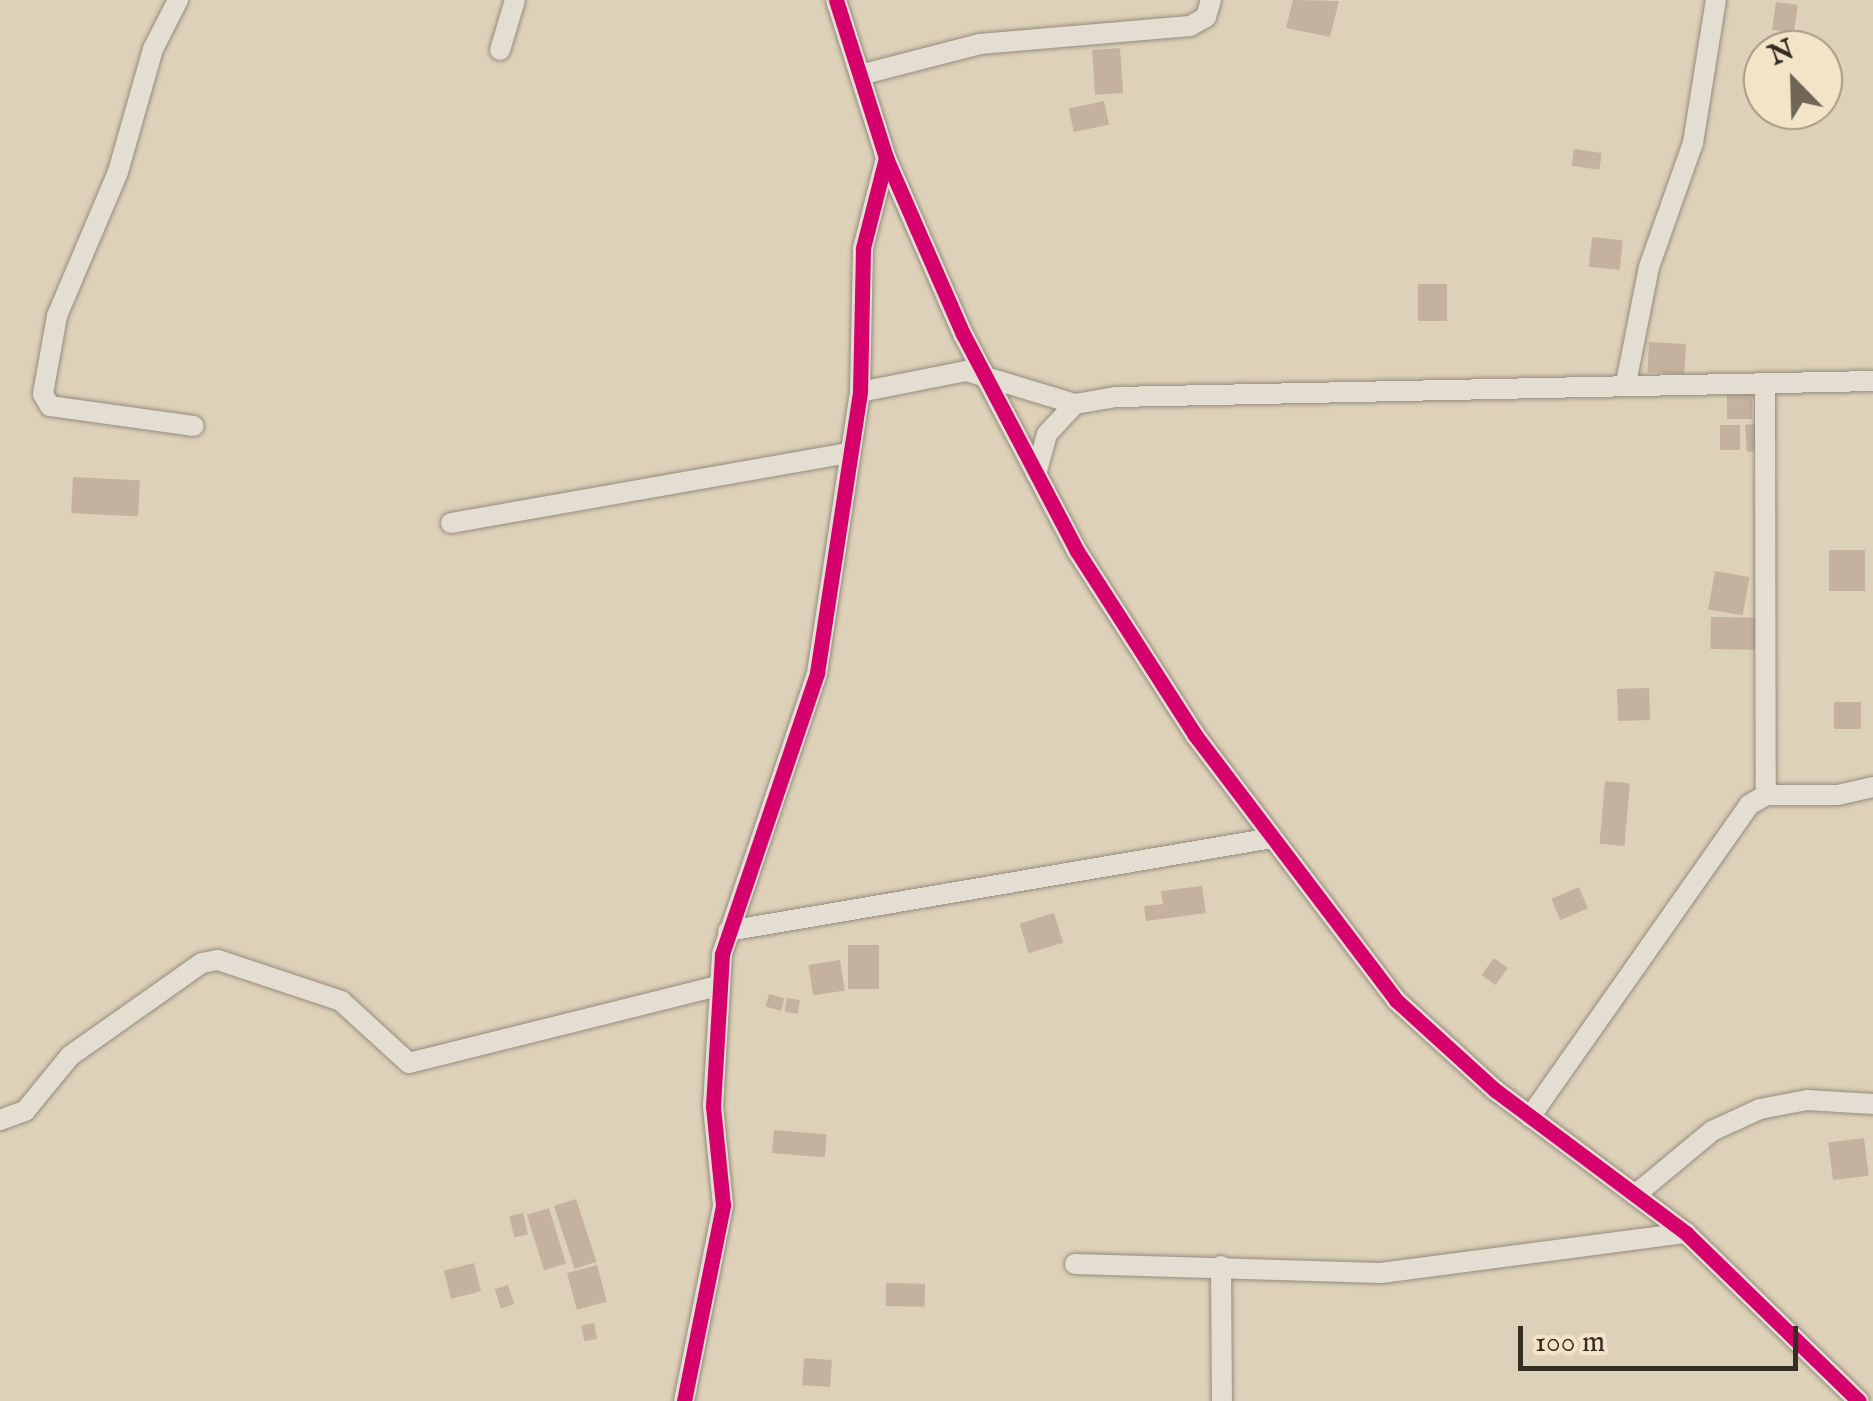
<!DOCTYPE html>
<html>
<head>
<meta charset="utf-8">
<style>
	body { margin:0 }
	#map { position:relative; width:1873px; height:1401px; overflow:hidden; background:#ded1b9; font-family:"IM FELL English",serif }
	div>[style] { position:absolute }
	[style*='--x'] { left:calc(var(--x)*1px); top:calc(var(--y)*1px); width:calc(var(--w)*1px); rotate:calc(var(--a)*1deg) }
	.building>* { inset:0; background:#c4b19e; transform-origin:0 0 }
	.roads { filter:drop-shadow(0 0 2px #958c7e) drop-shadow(0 0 2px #958c7e) }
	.minor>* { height:20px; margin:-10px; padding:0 10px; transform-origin:10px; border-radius:10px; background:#e4ded2 }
	.cycleway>* { height:15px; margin:-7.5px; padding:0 7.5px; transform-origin:7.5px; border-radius:7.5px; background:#d6006c }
	span { translate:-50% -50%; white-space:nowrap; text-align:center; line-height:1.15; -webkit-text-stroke:8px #f3e4c8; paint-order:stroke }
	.north { position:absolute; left:1743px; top:30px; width:100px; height:100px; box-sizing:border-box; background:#f3e4c8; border:2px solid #a79a86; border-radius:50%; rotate:337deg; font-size:28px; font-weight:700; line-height:40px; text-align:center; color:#352c22 }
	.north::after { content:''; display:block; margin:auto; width:35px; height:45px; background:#706657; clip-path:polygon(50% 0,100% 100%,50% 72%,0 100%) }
	.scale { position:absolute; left:1518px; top:1326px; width:280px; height:45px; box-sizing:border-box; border:5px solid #352c22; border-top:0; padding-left:12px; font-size:30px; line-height:35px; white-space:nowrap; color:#352c22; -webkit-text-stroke:8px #f3e4c8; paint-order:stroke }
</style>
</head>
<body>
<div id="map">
	<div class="building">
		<i style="clip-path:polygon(1293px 0,1339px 1px,1330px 37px,1286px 28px)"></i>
		<i style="left:1776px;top:2px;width:22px;height:28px;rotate:8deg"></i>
		<i style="left:1120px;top:48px;width:45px;height:28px;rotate:86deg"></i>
		<i style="left:1104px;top:101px;width:24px;height:36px;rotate:78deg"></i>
		<i style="left:1574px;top:149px;width:28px;height:17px;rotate:8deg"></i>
		<i style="left:1592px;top:237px;width:31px;height:30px;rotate:6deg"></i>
		<i style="left:1418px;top:284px;width:29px;height:37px"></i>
		<i style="left:1649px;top:342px;width:37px;height:30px;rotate:3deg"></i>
		<i style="left:1752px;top:394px;width:25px;height:25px;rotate:90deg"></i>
		<i style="left:1757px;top:424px;width:27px;height:12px;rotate:86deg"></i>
		<i style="left:1720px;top:425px;width:20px;height:25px"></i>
		<i style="left:73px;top:477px;width:67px;height:36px;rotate:3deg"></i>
		<i style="left:1865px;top:550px;width:41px;height:36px;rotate:90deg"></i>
		<i style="left:1715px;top:571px;width:35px;height:39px;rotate:10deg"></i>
		<i style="left:1711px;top:617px;width:49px;height:32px;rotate:1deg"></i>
		<i style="left:1649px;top:688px;width:32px;height:32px;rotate:88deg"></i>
		<i style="left:1861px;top:702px;width:27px;height:27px;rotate:90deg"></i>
		<i style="left:1605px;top:781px;width:25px;height:63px;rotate:5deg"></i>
		<i style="clip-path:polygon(1202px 886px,1206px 913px,1146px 921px,1144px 906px,1163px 904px,1161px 891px)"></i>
		<i style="left:1579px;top:887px;width:23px;height:30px;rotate:67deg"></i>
		<i style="left:1054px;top:913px;width:31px;height:36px;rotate:73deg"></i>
		<i style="left:848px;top:945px;width:31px;height:44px"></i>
		<i style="left:1494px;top:958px;width:17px;height:21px;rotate:36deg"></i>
		<i style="left:840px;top:960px;width:31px;height:32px;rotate:81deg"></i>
		<i style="left:769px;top:994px;width:16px;height:13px;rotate:15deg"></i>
		<i style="left:787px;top:998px;width:13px;height:14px;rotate:9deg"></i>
		<i style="left:774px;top:1130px;width:53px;height:23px;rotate:5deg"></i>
		<i style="left:1864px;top:1138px;width:38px;height:36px;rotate:83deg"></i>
		<i style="left:576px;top:1199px;width:66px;height:23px;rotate:72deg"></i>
		<i style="left:549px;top:1208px;width:58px;height:23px;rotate:73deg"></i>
		<i style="left:523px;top:1213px;width:22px;height:14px;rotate:77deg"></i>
		<i style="left:474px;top:1263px;width:29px;height:31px;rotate:76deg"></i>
		<i style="left:597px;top:1265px;width:38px;height:31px;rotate:75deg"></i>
		<i style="left:886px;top:1283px;width:39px;height:23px;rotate:1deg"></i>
		<i style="left:508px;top:1285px;width:20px;height:14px;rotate:72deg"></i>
		<i style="left:594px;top:1323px;width:16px;height:13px;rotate:79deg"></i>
		<i style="left:804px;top:1358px;width:28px;height:27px;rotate:4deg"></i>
	</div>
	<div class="roads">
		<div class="minor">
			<i style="--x:178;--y:0;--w:55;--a:117"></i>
			<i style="--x:153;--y:49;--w:128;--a:105.9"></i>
			<i style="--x:118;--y:172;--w:156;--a:113"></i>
			<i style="--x:57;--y:316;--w:79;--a:100.2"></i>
			<i style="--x:43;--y:394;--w:14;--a:60"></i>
			<i style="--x:50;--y:406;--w:145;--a:7.9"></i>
			<i style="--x:836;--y:0;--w:166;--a:72.4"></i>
			<i style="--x:886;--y:158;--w:192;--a:66.4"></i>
			<i style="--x:963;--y:334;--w:245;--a:62.3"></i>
			<i style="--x:1077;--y:551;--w:219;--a:57.3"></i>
			<i style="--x:1195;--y:735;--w:333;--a:52.8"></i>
			<i style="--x:1396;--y:1000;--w:134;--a:42.3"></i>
			<i style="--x:1495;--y:1090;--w:239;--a:36.8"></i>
			<i style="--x:1686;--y:1233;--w:241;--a:44.2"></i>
			<i style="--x:500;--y:50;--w:52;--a:-73.3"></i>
			<i style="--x:860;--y:75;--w:124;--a:-14.5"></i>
			<i style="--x:980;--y:44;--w:211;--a:-4.9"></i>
			<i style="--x:1190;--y:26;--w:18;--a:-29"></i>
			<i style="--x:1206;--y:17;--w:18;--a:-74"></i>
			<i style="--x:1626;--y:383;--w:118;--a:-78.8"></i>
			<i style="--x:1649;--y:267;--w:132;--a:-70.5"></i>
			<i style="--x:1693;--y:143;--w:145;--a:-80.9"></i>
			<i style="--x:1765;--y:384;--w:411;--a:89.9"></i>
			<i style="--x:860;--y:392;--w:108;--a:-11.2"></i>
			<i style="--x:966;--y:371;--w:114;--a:16.8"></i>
			<i style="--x:1075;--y:404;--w:42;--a:-9.7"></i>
			<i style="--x:1116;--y:397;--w:757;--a:-1.21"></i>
			<i style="--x:1036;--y:474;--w:41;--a:-74.6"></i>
			<i style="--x:1047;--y:434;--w:41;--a:-47"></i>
			<i style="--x:451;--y:523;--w:404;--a:-10"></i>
			<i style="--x:728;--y:931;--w:552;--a:-9.7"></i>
			<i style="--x:1530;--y:1117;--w:381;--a:-54.9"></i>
			<i style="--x:1749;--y:805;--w:20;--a:-30"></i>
			<i style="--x:1766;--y:795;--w:72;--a:0"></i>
			<i style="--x:1838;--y:795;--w:36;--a:-13"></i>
			<i style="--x:0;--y:1120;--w:27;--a:-20"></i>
			<i style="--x:25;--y:1111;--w:71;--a:-50.7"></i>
			<i style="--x:70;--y:1056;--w:161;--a:-35.2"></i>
			<i style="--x:202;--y:963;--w:16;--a:-11"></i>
			<i style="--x:218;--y:960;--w:130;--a:18.4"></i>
			<i style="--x:341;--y:1001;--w:92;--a:42.4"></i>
			<i style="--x:409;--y:1063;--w:317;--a:-14"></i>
			<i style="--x:1635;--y:1195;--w:100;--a:-39.7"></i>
			<i style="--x:1712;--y:1131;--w:53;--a:-24.6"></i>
			<i style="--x:1760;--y:1109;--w:48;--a:-10.8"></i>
			<i style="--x:1807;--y:1100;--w:66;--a:3.5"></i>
			<i style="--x:1075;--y:1264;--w:306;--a:1.7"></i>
			<i style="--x:1381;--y:1273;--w:308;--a:-7.5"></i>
			<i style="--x:1221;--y:1266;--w:135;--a:89.6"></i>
			<i style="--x:684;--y:1401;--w:200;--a:-78.7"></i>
			<i style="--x:723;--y:1205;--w:100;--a:-95.8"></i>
			<i style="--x:713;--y:1106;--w:152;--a:-86.6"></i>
			<i style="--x:722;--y:954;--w:297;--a:-71.3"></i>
			<i style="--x:817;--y:673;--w:284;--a:-81.3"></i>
			<i style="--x:860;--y:392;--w:144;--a:-88.8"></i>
			<i style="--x:863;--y:248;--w:93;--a:-75.7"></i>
		</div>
	</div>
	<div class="cycleway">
		<i style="--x:836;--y:0;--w:166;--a:72.4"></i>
		<i style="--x:886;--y:158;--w:192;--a:66.4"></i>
		<i style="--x:963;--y:334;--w:245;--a:62.3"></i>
		<i style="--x:1077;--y:551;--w:219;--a:57.3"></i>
		<i style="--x:1195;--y:735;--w:333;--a:52.8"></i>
		<i style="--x:1396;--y:1000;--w:134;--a:42.3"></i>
		<i style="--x:1495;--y:1090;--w:239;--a:36.8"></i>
		<i style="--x:1686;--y:1233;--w:241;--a:44.2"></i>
		<i style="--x:684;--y:1401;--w:200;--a:-78.7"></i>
		<i style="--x:723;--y:1205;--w:100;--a:-95.8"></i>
		<i style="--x:713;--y:1106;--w:152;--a:-86.6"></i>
		<i style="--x:722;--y:954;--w:297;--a:-71.3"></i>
		<i style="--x:817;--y:673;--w:284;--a:-81.3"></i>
		<i style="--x:860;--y:392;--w:144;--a:-88.8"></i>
		<i style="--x:863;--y:248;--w:93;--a:-75.7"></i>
	</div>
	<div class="north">N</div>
	<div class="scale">100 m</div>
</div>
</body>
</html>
